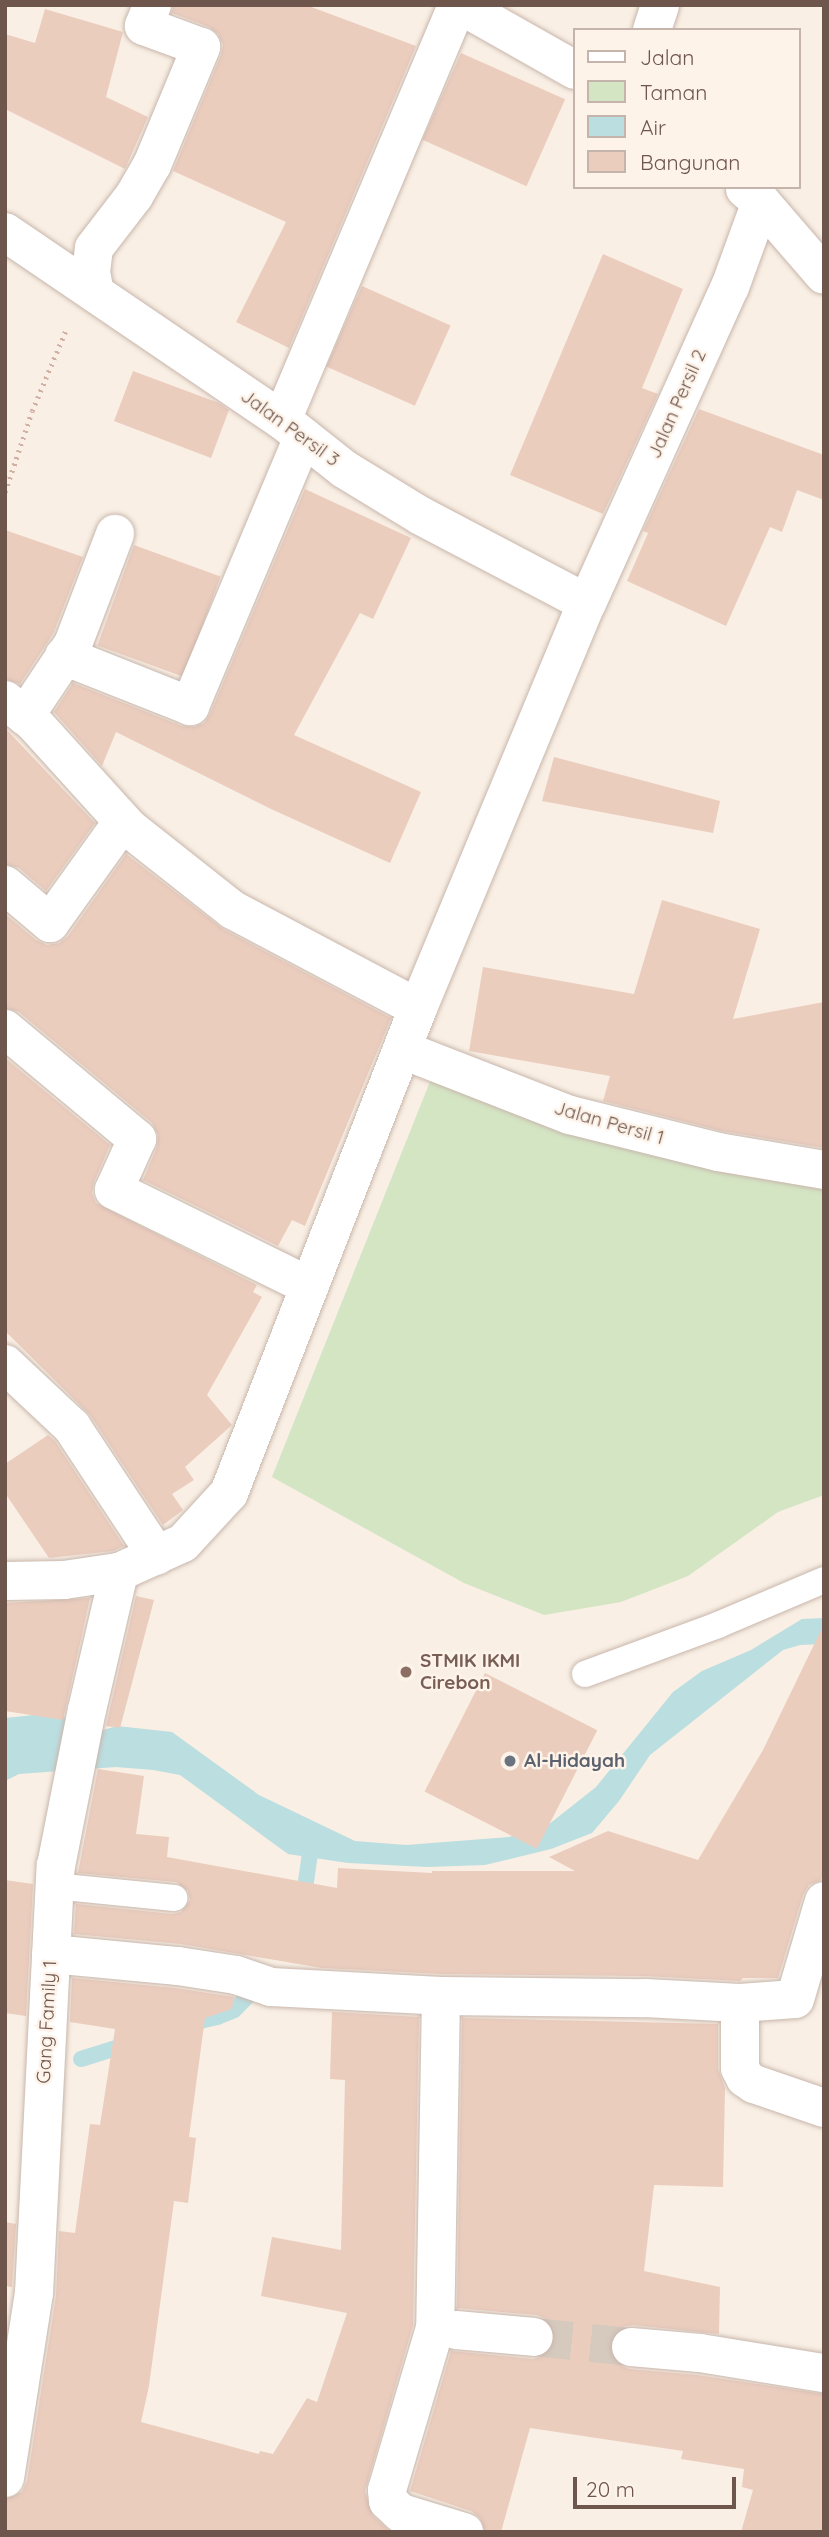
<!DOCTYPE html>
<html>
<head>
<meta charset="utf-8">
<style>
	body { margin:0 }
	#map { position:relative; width:829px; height:2537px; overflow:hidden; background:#f9efe4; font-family:Quicksand,sans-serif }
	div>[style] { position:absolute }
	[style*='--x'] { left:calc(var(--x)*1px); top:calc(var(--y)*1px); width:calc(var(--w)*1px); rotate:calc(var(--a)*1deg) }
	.green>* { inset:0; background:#d4e5c4 }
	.water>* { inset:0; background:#bbdee0 }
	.stream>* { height:16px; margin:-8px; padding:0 8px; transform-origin:8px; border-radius:8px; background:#bbdee0 }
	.building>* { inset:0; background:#ebcdbe; transform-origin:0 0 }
	.minor-tunnel>* { height:38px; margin-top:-19px; transform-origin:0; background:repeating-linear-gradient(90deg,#d6c9be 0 38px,transparent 0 57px) }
	.path>* { height:4.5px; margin-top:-2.25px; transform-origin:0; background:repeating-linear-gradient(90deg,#d0b0a2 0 2px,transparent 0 7px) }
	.roads { filter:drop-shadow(0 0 2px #c8b6ac) drop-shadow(0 0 2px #c8b6ac) }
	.service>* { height:26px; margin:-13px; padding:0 13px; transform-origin:13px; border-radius:13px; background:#fff }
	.minor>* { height:38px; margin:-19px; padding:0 19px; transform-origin:19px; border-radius:19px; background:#fff }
	.dots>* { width:19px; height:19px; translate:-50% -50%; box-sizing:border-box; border:4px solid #fdf3e9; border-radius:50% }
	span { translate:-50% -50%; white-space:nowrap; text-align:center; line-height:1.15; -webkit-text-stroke:5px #fdf3e9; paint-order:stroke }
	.street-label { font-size:19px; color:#6e564d }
	.education-label { font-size:19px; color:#785e54; font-weight:700 }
	.left { translate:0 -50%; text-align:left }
	.worship-label { font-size:19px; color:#5b616d; font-weight:700 }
	.frame { position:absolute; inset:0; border:7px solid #6e564d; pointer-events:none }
	.legend { position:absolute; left:573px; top:28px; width:228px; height:161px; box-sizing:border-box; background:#fdf3e9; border:2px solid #c4b4ab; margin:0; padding:9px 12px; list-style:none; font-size:21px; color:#6e564d }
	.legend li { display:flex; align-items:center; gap:14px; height:35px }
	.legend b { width:35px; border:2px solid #c4b4ab }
	.scale { position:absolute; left:573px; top:2477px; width:163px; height:32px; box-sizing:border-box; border:4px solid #6e564d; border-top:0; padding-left:9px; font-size:21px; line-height:24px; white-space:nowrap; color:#6e564d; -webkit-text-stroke:5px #fdf3e9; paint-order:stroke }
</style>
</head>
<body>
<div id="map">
	<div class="green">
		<i style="clip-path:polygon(433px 1074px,824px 1184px,824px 1495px,778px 1512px,688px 1576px,621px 1602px,544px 1615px,464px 1583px,272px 1477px)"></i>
	</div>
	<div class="water">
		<i style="clip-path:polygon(824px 1618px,824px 1644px,800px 1645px,783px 1650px,650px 1755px,619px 1801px,592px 1833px,551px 1849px,485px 1865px,427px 1867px,348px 1863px,288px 1854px,180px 1775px,153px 1770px,116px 1767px,19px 1774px,5px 1781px,5px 1718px,53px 1713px,100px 1731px,117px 1726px,172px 1732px,259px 1795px,355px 1841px,406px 1845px,509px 1837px,548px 1825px,596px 1787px,673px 1692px,702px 1671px,751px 1650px,802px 1619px)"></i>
	</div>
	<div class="stream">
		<i style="--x:303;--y:1903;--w:65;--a:-82"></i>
		<i style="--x:187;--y:2024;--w:31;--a:-13"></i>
		<i style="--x:217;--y:2017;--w:18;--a:-22"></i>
		<i style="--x:234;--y:2010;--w:28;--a:-45"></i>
		<i style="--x:81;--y:2059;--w:53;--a:-17.4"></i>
	</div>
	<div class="building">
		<i style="clip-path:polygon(173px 5px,306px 5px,416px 46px,289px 348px,236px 322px,286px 222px,173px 171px,221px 55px,223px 45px,218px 34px,209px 27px,172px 13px)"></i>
		<i style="clip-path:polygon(45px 9px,123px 32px,106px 97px,148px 117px,125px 169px,5px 109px,5px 34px,35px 43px)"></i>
		<i style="left:461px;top:53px;width:114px;height:95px;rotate:24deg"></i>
		<i style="clip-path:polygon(603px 254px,683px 289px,642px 388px,658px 394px,603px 514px,510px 475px)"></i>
		<i style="left:362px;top:286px;width:97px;height:88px;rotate:24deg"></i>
		<i style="clip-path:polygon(133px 371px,219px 403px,229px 410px,211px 458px,114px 421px)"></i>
		<i style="clip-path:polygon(699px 409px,824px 455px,824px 500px,797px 490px,782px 532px,770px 527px,726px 626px,627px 581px,648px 533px,643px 531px)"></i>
		<i style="clip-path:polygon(305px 489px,411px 538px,373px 619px,360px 613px,294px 735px,421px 792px,390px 863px,271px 809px,116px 732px,102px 766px,54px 712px,73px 683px,182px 726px,194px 727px,204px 723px,210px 714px)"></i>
		<i style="clip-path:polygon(5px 530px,83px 557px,53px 634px,20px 684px,5px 679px)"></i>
		<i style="left:134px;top:545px;width:92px;height:107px;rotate:20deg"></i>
		<i style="clip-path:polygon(5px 728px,95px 823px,46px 891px,19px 868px,5px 864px)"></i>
		<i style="clip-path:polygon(554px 757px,720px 801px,713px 833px,542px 801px)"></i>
		<i style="clip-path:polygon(126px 854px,223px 929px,391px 1018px,305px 1226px,292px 1220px,278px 1246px,143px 1180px,157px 1147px,158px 1135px,152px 1123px,19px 1012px,5px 1008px,5px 914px,36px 940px,47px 945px,59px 943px,68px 936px)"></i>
		<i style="clip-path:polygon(662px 900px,760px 929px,733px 1019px,824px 1002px,824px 1148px,722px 1131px,603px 1101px,610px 1076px,469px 1051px,483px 967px,634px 994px)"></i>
		<i style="clip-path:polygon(5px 1058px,110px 1145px,94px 1182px,92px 1193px,96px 1203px,257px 1285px,253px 1292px,262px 1297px,207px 1395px,232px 1425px,185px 1467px,194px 1480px,172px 1494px,183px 1510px,163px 1525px,90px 1415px,5px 1331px)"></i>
		<i style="clip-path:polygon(48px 1435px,55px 1441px,124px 1546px,113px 1551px,49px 1558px,5px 1493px,5px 1464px)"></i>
		<i style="clip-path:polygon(136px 1596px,154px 1600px,120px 1728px,106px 1726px)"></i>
		<i style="clip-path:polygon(90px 1598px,63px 1720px,5px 1711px,5px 1603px)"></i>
		<i style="clip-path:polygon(824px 1624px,824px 1872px,821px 1880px,809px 1885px,803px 1895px,778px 1978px,743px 1978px,740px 1981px,645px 1976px,442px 1974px,322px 1968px,181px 1944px,74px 1934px,76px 1904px,172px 1914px,181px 1912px,190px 1900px,188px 1891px,176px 1882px,78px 1873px,98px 1769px,144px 1776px,136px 1834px,169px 1837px,167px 1857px,337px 1888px,338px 1868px,432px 1873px,432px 1871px,575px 1871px,549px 1857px,608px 1831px,698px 1860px,763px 1750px)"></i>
		<i style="left:485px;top:1673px;width:126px;height:133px;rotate:27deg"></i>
		<i style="clip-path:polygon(5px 1880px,33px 1884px,26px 2016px,5px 2013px)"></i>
		<i style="clip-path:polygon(72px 1978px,175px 1988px,234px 1997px,232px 2009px,205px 2018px,189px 2137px,196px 2138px,188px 2203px,174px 2201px,149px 2386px,141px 2422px,259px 2454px,260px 2451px,273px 2454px,307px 2398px,317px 2402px,347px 2313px,261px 2296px,272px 2237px,341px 2250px,345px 2080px,330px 2079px,332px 2012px,419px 2017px,413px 2325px,365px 2491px,373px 2516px,391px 2532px,5px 2532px,5px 2499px,22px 2492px,27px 2481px,56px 2296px,59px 2231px,75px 2233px,90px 2124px,100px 2125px,115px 2029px,70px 2022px)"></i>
		<i style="clip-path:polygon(462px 2018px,718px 2024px,718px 2069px,725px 2088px,723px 2187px,654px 2185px,644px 2271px,720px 2287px,719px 2334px,633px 2325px,622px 2327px,613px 2335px,609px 2344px,611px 2356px,618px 2364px,629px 2369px,697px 2375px,824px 2394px,824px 2532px,741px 2532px,753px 2490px,742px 2487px,744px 2469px,681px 2459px,683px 2451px,530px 2428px,501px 2532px,485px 2532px,480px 2518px,471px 2511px,410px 2491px,451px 2351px,533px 2359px,544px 2356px,551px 2350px,556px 2340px,553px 2327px,546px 2319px,537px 2315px,457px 2308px)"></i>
		<i style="clip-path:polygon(5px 2222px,16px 2224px,12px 2287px,5px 2286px)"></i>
	</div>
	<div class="minor-tunnel">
		<i style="--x:534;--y:2337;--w:98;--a:5.9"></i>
	</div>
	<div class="path">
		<i style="--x:5;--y:492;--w:85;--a:-71.6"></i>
		<i style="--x:32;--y:411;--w:86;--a:-67.3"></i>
	</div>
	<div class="roads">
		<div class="service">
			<i style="--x:585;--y:1674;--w:142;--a:-20.2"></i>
			<i style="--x:718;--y:1625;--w:115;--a:-23"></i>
			<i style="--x:54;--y:1886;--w:121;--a:5.7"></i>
		</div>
		<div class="minor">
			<i style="--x:460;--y:5;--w:132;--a:29.5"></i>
			<i style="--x:652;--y:30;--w:26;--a:-72"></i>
			<i style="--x:745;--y:189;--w:21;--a:39"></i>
			<i style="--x:761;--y:202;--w:96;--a:49.2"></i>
			<i style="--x:5;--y:232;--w:335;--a:34.2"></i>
			<i style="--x:282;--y:420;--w:79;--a:38.3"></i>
			<i style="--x:344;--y:469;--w:90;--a:31.4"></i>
			<i style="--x:421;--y:516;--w:187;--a:27.7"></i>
			<i style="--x:95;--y:293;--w:21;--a:-101"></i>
			<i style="--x:91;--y:272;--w:24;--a:-83"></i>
			<i style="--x:94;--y:248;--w:66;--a:-52.4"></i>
			<i style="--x:134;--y:196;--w:36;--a:-60"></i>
			<i style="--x:152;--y:165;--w:128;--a:-67.4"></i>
			<i style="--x:201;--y:47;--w:61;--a:-159.8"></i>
			<i style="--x:144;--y:26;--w:22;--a:-69"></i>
			<i style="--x:282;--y:420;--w:450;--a:-67.1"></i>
			<i style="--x:64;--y:656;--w:136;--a:21.6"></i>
			<i style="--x:190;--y:706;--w:292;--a:-67.2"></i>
			<i style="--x:5;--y:700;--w:36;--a:38"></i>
			<i style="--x:33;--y:722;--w:143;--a:47.8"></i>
			<i style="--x:129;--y:828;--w:132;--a:38.3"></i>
			<i style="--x:233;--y:910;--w:209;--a:27.9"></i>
			<i style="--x:25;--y:716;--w:87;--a:-56.3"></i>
			<i style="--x:73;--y:644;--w:118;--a:-69.1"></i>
			<i style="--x:5;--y:885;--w:59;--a:40.2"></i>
			<i style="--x:50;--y:923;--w:125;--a:-54.4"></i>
			<i style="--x:5;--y:1029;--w:172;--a:39.8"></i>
			<i style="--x:137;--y:1139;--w:56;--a:114.3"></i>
			<i style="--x:114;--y:1190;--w:217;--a:26.2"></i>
			<i style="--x:403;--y:1050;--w:179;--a:21.3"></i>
			<i style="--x:570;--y:1115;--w:153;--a:14"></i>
			<i style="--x:718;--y:1152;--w:108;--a:9.6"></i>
			<i style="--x:5;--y:1364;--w:92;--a:43.2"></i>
			<i style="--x:72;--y:1427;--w:154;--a:56.6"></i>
			<i style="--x:5;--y:1581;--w:59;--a:-1"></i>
			<i style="--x:64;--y:1580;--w:56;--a:-8.3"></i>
			<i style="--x:119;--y:1572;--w:70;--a:-24.4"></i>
			<i style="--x:183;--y:1543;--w:68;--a:-47.4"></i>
			<i style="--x:229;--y:1493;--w:521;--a:-68.71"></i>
			<i style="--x:418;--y:1008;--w:439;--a:-67.4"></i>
			<i style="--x:587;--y:603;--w:347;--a:-65.7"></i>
			<i style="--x:730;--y:287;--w:90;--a:-70"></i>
			<i style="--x:51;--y:1954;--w:128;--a:5.4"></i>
			<i style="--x:178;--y:1966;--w:59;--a:8.8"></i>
			<i style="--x:236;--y:1975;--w:37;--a:19"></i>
			<i style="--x:271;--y:1987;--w:170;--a:3"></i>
			<i style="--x:441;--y:1996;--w:204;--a:0.6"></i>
			<i style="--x:645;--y:1998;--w:95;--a:3"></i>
			<i style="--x:740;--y:2003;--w:65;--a:90"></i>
			<i style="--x:740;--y:2068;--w:11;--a:63"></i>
			<i style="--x:745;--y:2078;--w:11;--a:34"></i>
			<i style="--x:754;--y:2084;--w:74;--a:18.9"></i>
			<i style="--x:441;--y:1996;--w:332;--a:91"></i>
			<i style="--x:435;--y:2328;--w:169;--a:106.5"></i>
			<i style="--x:387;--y:2490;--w:11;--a:85"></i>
			<i style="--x:388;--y:2501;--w:18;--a:43"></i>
			<i style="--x:401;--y:2513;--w:66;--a:16.8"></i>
			<i style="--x:740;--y:2003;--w:55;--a:-4.2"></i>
			<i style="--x:795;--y:1999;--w:102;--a:-73.5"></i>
			<i style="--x:456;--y:2330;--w:78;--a:5.1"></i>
			<i style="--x:631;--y:2347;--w:69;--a:5"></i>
			<i style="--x:700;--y:2353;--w:126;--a:9.2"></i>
			<i style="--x:5;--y:2478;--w:187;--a:-81.1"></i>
			<i style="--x:34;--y:2293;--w:428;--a:-87.1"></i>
			<i style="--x:56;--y:1866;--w:159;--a:-78.8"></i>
			<i style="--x:87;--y:1710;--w:142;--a:-76.9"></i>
		</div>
	</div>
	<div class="dots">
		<i style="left:406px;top:1672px;background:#8d6e63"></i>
		<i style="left:510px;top:1761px;background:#6b7280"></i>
	</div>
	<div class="street-label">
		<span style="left:677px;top:404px;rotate:-66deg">Jalan Persil 2</span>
		<span style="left:290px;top:428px;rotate:36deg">Jalan Persil 3</span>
		<span style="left:609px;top:1123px;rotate:16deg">Jalan Persil 1</span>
		<span style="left:47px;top:2022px;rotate:-87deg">Gang Family 1</span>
	</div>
	<div class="education-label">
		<span class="left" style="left:420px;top:1672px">STMIK IKMI<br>Cirebon</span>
	</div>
	<div class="worship-label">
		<span class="left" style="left:524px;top:1761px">Al-Hidayah</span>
	</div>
	<div class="frame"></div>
	<ul class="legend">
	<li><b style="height:9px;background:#fff"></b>Jalan</li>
	<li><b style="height:19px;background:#d4e5c4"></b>Taman</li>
	<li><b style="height:19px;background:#bbdee0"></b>Air</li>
	<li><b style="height:19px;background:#ebcdbe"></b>Bangunan</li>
	</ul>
	<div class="scale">20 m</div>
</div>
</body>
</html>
